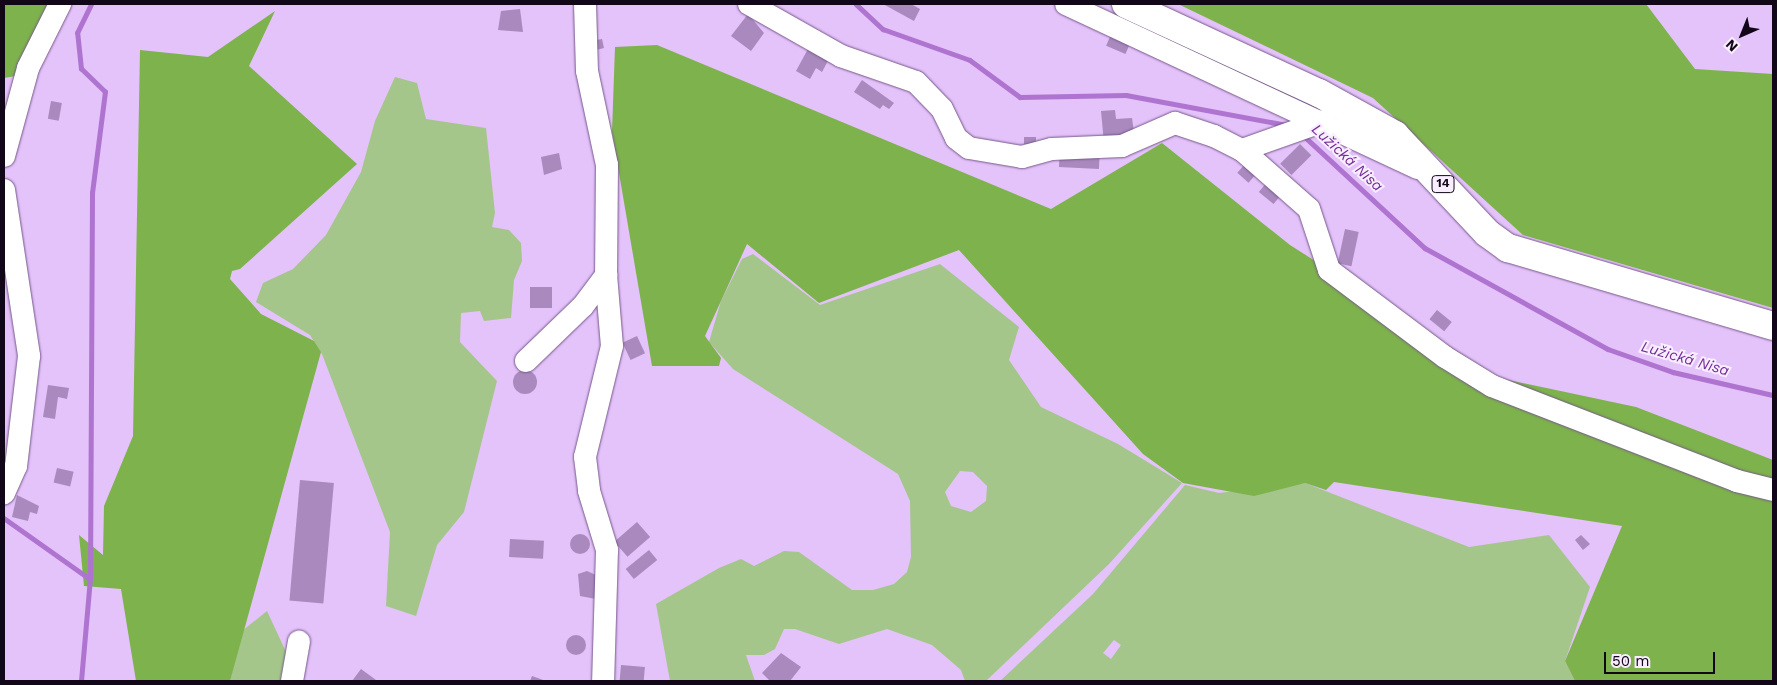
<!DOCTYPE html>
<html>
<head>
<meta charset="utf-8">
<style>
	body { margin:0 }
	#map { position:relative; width:1777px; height:685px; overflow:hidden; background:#e4c2fa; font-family:"Work Sans",sans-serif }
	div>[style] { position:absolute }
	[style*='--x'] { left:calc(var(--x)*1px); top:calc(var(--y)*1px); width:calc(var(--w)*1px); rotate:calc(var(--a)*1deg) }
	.green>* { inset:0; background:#a4c68a }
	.forest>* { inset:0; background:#7db24c }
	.stream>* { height:4.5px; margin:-2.25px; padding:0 2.25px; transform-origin:2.25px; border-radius:2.25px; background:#ae74d0 }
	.building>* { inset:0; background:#a989be; transform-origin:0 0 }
	.round { border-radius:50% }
	.roads { filter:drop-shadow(0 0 1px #765889) drop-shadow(0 0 1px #765889) }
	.minor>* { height:22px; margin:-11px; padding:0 11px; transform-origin:11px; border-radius:11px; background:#fff }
	.major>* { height:28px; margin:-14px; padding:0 14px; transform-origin:14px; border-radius:14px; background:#fff }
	span { translate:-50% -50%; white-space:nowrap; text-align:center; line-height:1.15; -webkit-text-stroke:4px #f8eeff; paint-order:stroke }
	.shield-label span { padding:1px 4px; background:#f8eeff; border:1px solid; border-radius:4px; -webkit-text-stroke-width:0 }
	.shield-label { font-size:12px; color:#120719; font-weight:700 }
	.water-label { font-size:15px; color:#732997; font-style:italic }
	.frame { position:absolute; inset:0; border:5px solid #120719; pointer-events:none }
	.north { position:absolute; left:1717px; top:10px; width:50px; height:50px; -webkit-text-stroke:4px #f8eeff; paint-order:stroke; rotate:224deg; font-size:14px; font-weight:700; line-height:20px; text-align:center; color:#120719 }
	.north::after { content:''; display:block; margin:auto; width:18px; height:22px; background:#120719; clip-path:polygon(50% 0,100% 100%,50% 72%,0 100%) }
	.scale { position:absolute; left:1604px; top:652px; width:111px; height:22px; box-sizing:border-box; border:2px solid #120719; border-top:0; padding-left:6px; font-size:15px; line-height:18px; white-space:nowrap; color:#120719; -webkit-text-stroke:4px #f8eeff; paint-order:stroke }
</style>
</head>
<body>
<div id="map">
	<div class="green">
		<i style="clip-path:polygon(395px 77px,417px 83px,426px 119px,486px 128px,495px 213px,492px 227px,509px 230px,521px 243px,522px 261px,514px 280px,511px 318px,484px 321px,480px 311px,461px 313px,460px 342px,497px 381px,464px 512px,437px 545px,416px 616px,386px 606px,390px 532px,322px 354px,310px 335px,256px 302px,263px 283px,293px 269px,326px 235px,361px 172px,375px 121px)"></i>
		<i style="clip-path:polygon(evenodd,753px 254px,820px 305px,940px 264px,1019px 327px,1009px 360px,1041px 407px,1118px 444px,1182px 483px,1109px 564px,986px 681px,965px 681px,961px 670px,932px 645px,887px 629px,839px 644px,795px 629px,784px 629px,775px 649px,764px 655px,746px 655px,755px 681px,670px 681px,656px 604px,719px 568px,741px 559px,754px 566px,784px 551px,799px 552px,852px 590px,873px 590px,894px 584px,907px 572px,911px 557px,910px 501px,898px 474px,733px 369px,709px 342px,721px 301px,742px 259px,753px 254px,960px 471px,973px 472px,987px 486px,986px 501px,971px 512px,951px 506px,945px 492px,960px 471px)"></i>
		<i style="clip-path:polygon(evenodd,1305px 483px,1469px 547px,1549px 535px,1590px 587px,1565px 661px,1575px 681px,1000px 681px,1093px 594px,1185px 485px,1219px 493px,1305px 483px,1114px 640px,1121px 645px,1111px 659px,1103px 653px,1114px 640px)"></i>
		<i style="clip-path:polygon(267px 611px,287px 654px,285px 681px,230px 681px,242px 631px)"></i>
	</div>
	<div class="forest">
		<i style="clip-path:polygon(4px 4px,56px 4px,16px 76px,4px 78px)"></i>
		<i style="clip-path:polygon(1178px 4px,1646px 4px,1695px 69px,1773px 74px,1773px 308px,1523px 235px,1373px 98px)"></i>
		<i style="clip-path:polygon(275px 11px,249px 66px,357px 164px,240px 269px,232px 271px,230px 279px,261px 314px,314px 341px,321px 352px,230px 681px,136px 681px,121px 589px,84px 586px,79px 535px,103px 555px,104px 506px,133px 436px,140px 50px,208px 57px)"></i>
		<i style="clip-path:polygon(657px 45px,1051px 209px,1162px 143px,1290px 245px,1499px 378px,1636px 407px,1773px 460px,1773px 681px,1575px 681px,1565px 661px,1622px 526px,1334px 482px,1326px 490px,1305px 483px,1254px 496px,1183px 483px,1143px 454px,959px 250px,819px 303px,747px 244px,705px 336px,721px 358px,719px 366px,652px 366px,612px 132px,615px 47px)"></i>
	</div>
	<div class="stream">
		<i style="--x:856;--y:4;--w:37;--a:43"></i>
		<i style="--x:883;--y:29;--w:92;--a:19.6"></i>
		<i style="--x:970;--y:60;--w:62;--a:36.5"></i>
		<i style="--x:1020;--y:97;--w:106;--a:-1.1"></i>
		<i style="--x:1126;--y:95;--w:163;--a:10.6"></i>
		<i style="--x:1304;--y:136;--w:165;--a:42.8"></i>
		<i style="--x:1425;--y:248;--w:209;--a:28.9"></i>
		<i style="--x:1608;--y:349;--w:69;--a:19.5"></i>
		<i style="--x:1673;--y:372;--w:103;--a:13"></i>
		<i style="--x:4;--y:518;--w:105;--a:35.3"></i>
		<i style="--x:81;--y:681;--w:102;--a:-85"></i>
		<i style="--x:90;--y:579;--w:386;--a:-89.7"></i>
		<i style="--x:92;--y:193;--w:102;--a:-82.7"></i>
		<i style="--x:105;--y:92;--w:33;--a:-136"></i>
		<i style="--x:81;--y:69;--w:36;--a:-96"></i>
		<i style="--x:77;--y:33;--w:32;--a:-64"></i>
	</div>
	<div class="building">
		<i style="clip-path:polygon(883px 4px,911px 4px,920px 9px,914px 21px)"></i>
		<i style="clip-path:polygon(520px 9px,523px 32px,498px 30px,501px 11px)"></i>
		<i style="clip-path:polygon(748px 14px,764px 33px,751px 51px,731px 36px)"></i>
		<i style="left:1112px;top:32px;width:21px;height:15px;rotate:23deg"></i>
		<i style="clip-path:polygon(602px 39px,604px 48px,592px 51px,591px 41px)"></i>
		<i style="clip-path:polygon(809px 47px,830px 57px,822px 72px,816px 68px,810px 79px,796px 71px)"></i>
		<i style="clip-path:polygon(862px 80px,894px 103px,889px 109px,883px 105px,880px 109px,854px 92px)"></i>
		<i style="left:51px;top:101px;width:11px;height:18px;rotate:10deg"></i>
		<i style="clip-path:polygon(1115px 110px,1116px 119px,1132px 118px,1135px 140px,1104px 143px,1101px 111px)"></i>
		<i style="left:1024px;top:137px;width:12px;height:7px"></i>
		<i style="left:1300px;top:144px;width:16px;height:28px;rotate:45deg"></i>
		<i style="left:1100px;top:148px;width:21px;height:40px;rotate:93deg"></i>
		<i style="clip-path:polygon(559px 153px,562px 169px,544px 175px,541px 157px)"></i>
		<i style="left:1246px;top:163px;width:15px;height:13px;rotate:42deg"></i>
		<i style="left:1267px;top:182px;width:19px;height:13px;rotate:39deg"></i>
		<i style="left:1345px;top:229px;width:14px;height:35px;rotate:12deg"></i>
		<i style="left:530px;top:287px;width:22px;height:21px"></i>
		<i style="left:1437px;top:310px;width:19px;height:12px;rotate:39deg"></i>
		<i style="left:637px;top:336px;width:19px;height:16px;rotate:65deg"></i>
		<i class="round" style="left:513px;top:370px;width:24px;height:24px"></i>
		<i style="clip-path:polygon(48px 385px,69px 388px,67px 399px,58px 397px,55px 419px,43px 417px)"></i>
		<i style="left:57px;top:468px;width:17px;height:15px;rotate:13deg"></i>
		<i style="left:300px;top:480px;width:34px;height:121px;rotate:5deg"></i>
		<i style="clip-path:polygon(17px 495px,39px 506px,37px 514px,30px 512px,28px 521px,12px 517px)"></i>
		<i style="left:637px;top:522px;width:20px;height:30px;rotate:49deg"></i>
		<i class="round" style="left:570px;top:534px;width:20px;height:20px"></i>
		<i style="clip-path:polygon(1581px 535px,1590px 544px,1583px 550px,1575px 540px)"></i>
		<i style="left:510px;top:539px;width:34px;height:18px;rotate:3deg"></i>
		<i style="left:649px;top:550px;width:13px;height:30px;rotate:51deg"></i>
		<i style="clip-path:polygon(587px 571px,596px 575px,596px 599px,580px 596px,578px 574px)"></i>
		<i class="round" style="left:566px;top:635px;width:20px;height:20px"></i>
		<i style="clip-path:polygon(781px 653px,801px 667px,790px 681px,770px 681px,762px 673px)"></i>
		<i style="left:621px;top:665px;width:24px;height:16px;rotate:5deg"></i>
		<i style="clip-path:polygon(361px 669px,376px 680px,375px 681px,352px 681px)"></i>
		<i style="clip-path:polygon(532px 676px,546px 681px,530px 681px)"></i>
	</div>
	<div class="roads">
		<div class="minor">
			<i style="--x:585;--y:4;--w:67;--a:88.3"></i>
			<i style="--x:587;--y:71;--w:96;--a:78"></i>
			<i style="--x:607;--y:165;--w:110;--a:90.5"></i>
			<i style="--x:606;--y:275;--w:71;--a:85.2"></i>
			<i style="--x:612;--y:346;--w:114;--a:103.7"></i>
			<i style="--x:585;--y:457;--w:34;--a:83"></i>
			<i style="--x:589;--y:491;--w:62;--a:73"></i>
			<i style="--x:607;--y:550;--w:131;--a:91.7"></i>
			<i style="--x:749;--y:4;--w:106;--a:29.5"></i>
			<i style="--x:841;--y:56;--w:79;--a:19.1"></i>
			<i style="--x:916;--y:82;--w:37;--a:46"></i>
			<i style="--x:942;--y:109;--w:32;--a:64"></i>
			<i style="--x:956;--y:138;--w:16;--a:38"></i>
			<i style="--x:969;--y:148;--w:54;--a:9.6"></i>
			<i style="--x:1022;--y:157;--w:31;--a:-15"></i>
			<i style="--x:1052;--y:149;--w:70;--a:-2.5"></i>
			<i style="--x:1122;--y:146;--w:58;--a:-23.5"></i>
			<i style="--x:1175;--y:123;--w:41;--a:18.4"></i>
			<i style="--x:1214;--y:136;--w:31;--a:27"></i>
			<i style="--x:1242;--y:150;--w:89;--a:41.4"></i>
			<i style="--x:1309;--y:209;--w:64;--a:71.8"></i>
			<i style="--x:1329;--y:270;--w:145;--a:36.9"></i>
			<i style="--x:1445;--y:357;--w:55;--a:31.7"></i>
			<i style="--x:1492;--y:386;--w:263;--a:21.2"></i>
			<i style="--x:1737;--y:481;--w:37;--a:14"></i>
			<i style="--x:1066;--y:4;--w:388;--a:25"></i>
			<i style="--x:1242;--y:150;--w:87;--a:-19.5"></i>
			<i style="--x:4;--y:156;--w:91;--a:-74.7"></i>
			<i style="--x:28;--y:68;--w:72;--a:-63.4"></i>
			<i style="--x:4;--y:190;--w:168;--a:81.4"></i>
			<i style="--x:29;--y:356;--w:111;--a:96.7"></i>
			<i style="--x:16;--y:466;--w:30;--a:114"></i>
			<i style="--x:526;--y:361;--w:79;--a:-44"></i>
			<i style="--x:583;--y:306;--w:39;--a:-53"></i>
			<i style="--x:292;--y:681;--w:40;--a:-80"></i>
		</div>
		<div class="major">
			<i style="--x:1126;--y:4;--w:213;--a:24.8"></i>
			<i style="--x:1319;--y:93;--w:87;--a:28.9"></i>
			<i style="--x:1395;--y:135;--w:134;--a:46.8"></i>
			<i style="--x:1487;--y:233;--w:26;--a:36"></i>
			<i style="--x:1508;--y:248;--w:276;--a:16.4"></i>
		</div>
	</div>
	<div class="shield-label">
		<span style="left:1443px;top:184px">14</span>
	</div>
	<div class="water-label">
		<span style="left:1347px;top:158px;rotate:43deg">Lužická Nisa</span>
		<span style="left:1685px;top:359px;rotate:16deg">Lužická Nisa</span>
	</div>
	<div class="frame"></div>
	<div class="north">N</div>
	<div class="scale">50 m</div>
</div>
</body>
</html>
